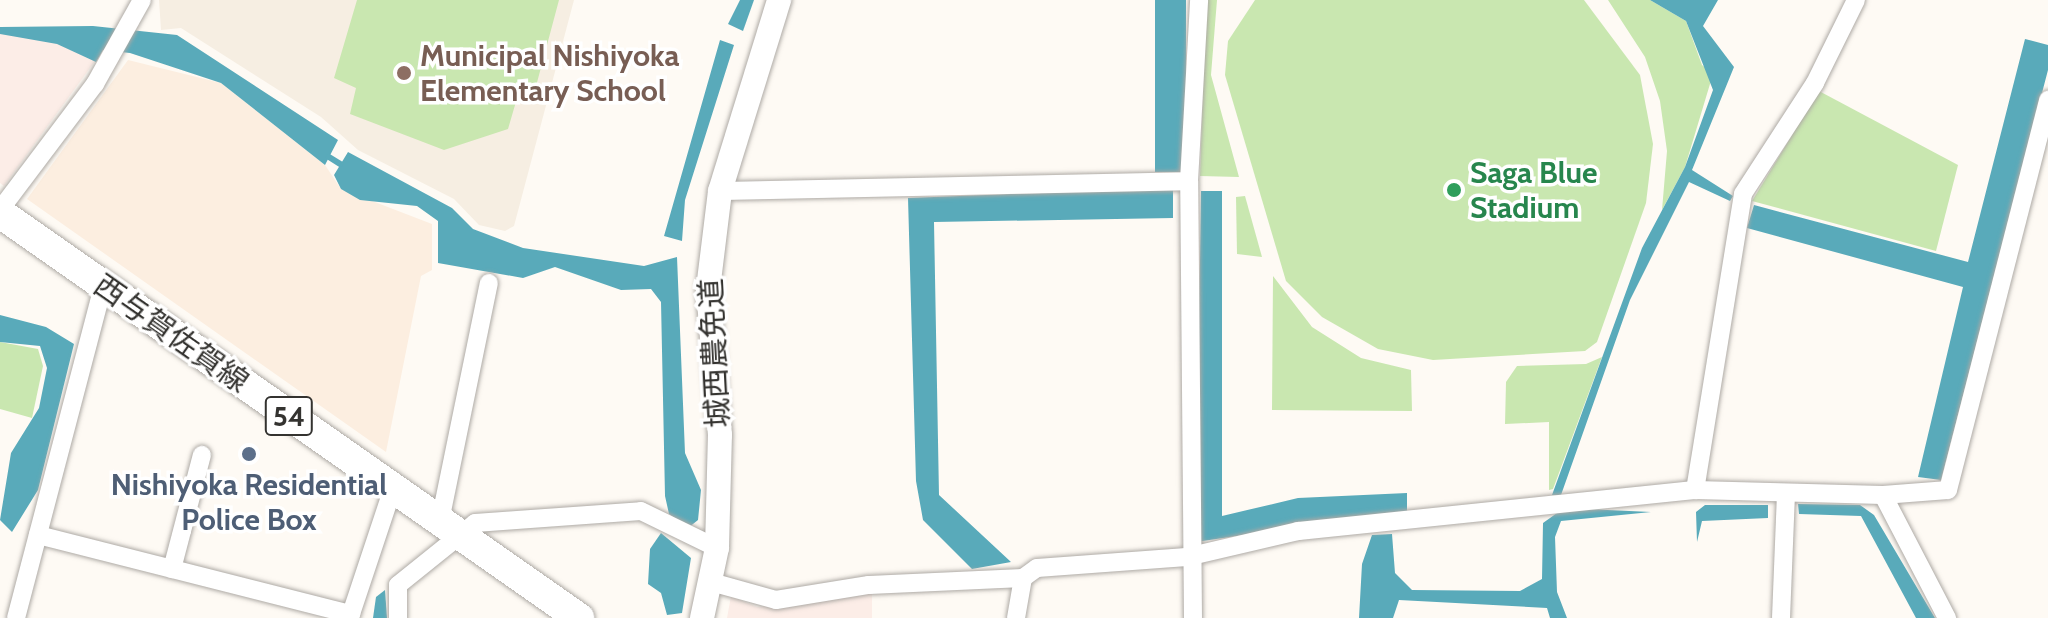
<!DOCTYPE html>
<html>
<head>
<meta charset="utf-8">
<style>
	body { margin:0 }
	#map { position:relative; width:2048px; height:618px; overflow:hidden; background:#fefaf4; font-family:Cabin,"Noto Sans JP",sans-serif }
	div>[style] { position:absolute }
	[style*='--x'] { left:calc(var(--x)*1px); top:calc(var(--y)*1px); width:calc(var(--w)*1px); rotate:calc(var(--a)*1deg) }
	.commercial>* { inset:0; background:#fcede7 }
	.industrial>* { inset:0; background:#fceee0 }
	.built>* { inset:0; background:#f6eee2 }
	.green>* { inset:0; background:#c9e7b0 }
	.water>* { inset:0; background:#59aaba; transform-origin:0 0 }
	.stream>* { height:6px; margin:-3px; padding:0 3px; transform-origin:3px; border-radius:3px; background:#59aaba }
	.roads { filter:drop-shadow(0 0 2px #aeaaa5) drop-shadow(0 0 2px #aeaaa5) }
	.minor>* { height:18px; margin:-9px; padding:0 9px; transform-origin:9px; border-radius:9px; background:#fff }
	.tertiary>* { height:24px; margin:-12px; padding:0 12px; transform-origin:12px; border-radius:12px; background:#fff }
	.primary>* { height:30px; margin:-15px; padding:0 15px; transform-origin:15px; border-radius:15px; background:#fff }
	.dots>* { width:22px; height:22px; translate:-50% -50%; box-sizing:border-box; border:4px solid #fff; border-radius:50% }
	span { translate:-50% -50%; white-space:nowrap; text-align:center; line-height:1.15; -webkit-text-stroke:7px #fff; paint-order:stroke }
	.shield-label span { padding:2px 6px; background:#fff; border:2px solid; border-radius:6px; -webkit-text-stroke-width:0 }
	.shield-label { font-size:28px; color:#343330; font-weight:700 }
	.education-label { font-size:30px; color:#785e54; font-weight:700 }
	.left { translate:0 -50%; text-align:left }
	.leisure-label { font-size:30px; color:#27864d; font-weight:700 }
	.street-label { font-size:30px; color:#343330 }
	.service-label { font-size:30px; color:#4e5e75; font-weight:700 }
</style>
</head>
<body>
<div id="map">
	<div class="commercial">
		<i style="clip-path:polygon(0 29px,106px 46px,4px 186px,0 183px)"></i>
		<i style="clip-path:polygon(872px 593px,872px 618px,727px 618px,731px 596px,757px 607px)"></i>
	</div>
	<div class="industrial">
		<i style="clip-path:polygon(128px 60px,221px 83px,325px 165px,341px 189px,432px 224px,432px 270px,421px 276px,386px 452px,27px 199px)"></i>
	</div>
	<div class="built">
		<i style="clip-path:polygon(159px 0,574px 0,514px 226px,505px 231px,479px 225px,454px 199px,358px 150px,321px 117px,181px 28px,161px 30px)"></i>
	</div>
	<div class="green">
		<i style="clip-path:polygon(357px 0,559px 0,535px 90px,520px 88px,508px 129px,444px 150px,350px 114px,356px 88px,334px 78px)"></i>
		<i style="clip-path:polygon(1206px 0,1217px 0,1211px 75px,1239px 177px,1200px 176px)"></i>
		<i style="clip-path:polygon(1255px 0,1584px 0,1640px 75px,1653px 144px,1646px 203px,1597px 342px,1585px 351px,1433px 360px,1378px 349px,1322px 317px,1286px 281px,1225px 75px,1228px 41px)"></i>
		<i style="clip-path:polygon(1608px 0,1650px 0,1686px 21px,1702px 65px,1713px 74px,1685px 167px,1662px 210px,1667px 151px,1660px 101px,1645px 57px)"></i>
		<i style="clip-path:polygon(1819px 91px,1958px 165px,1936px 251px,1752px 201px)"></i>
		<i style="clip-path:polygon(1245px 196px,1262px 257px,1237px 254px,1236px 197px)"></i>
		<i style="clip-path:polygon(1273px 276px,1312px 327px,1361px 358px,1411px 370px,1412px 411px,1272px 410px)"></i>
		<i style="clip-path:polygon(0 342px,38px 349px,43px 366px,32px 418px,0 409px)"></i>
		<i style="clip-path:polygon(1602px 357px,1553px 489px,1549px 490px,1549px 422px,1505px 424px,1506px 382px,1517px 366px,1586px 364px)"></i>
	</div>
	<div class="water">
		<i style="clip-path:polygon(740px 0,754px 0,743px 31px,728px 24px)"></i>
		<i style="left:1155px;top:0;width:31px;height:172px"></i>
		<i style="clip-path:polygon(1650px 0,1718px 0,1703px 26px,1734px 67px,1692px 170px,1733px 196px,1730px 201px,1689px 182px,1630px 300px,1561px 495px,1552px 495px,1642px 248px,1685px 167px,1713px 90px,1686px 21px)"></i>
		<i style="clip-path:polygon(93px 26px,177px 35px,338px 140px,325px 165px,221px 83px,130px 53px,103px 50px,96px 62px,57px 44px,0 34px,0 27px)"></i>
		<i style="clip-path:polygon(2025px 39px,2048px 45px,2048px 70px,1941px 480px,1918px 477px,1963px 287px,1747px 228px,1754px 205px,1968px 262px)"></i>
		<i style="clip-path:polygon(720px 40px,734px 45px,685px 200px,682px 241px,664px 236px)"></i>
		<i style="clip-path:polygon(348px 152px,452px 208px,473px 229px,523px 248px,644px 266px,677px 257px,685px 453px,701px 490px,698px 520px,688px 528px,669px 514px,665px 496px,661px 302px,651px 289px,621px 290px,555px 267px,523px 278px,438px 263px,438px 221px,417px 206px,360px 200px,341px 189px,334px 175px)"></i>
		<i style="clip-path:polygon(1173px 188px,1173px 218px,934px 222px,939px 495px,1011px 562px,972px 569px,923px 520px,916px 481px,908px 198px)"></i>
		<i style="clip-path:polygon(1201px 191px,1222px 191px,1222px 516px,1298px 498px,1407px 493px,1407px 511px,1196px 542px)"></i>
		<i style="clip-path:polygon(0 315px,46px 327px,74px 344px,38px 490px,12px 532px,0 520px,11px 453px,39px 408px,47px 368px,40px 346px,0 342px)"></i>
		<i style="clip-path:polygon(1798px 504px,1860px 505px,1874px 515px,1935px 618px,1916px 618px,1861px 516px,1799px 514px)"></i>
		<i style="clip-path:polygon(1705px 505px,1768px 505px,1768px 518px,1702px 521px,1697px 542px,1696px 512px)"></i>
		<i style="clip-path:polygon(1564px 508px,1651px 512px,1561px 521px,1555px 537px,1557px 592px,1567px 618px,1550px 618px,1547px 608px,1399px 600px,1393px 618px,1359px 618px,1362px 564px,1372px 535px,1392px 534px,1395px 573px,1412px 590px,1520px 591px,1542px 579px,1543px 523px)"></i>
		<i style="clip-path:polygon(661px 533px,691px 558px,682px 613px,667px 615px,661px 593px,648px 584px,650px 549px)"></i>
		<i style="clip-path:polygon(385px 590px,387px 618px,373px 618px,376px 597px)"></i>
	</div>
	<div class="stream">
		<i style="--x:329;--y:157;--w:13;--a:32"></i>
	</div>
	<div class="roads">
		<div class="minor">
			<i style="--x:1856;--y:0;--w:93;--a:116.3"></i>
			<i style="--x:1815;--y:83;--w:132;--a:123"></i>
			<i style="--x:1743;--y:194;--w:300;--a:99.2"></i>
			<i style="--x:1695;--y:490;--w:188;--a:1.5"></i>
			<i style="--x:1883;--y:495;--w:139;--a:62.5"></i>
			<i style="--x:720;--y:191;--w:469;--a:-1.2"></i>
			<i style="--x:0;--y:210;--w:158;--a:-53"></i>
			<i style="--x:95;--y:84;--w:96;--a:-60.8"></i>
			<i style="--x:1883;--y:495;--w:65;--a:-4.4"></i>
			<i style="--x:1948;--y:490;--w:403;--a:-75.6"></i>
			<i style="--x:440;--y:521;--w:243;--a:-78.4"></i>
			<i style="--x:38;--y:535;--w:323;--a:14.2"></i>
			<i style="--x:351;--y:614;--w:133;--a:-71.6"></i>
			<i style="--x:172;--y:569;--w:118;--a:-75.3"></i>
			<i style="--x:711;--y:582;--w:67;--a:15.5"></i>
			<i style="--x:776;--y:600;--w:94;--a:-9.2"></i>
			<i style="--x:869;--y:585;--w:154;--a:-2.6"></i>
			<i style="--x:1023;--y:578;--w:17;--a:-36"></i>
			<i style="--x:1037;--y:568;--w:150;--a:-4.2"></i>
			<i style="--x:1187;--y:557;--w:114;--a:-13.2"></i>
			<i style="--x:1298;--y:531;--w:399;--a:-5.9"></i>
			<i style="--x:16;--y:618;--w:342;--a:-75.3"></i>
			<i style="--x:398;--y:618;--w:33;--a:-90"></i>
			<i style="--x:398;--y:585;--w:99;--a:-38.8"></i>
			<i style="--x:475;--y:523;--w:166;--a:-4.1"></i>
			<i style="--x:641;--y:511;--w:85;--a:26"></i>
			<i style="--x:1016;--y:618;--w:41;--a:-80.1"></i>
			<i style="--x:1193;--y:618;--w:437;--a:-90.5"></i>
			<i style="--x:1189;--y:181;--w:181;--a:-86.8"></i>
			<i style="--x:1781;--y:618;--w:124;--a:-87.7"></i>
		</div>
		<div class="tertiary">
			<i style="--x:702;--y:618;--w:72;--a:-77.9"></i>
			<i style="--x:717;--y:548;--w:113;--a:-88.5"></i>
			<i style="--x:720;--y:435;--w:146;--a:-94.7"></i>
			<i style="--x:708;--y:289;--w:99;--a:-83"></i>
			<i style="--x:720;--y:191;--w:200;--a:-72.8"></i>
		</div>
		<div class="primary">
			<i style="--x:0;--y:213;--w:707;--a:34.97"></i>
		</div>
	</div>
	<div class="dots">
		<i style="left:404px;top:73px;background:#8d6e63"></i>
		<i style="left:1454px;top:190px;background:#2e9e5b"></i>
		<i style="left:249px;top:454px;background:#5c6f8a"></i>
	</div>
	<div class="shield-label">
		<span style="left:289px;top:416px">54</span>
	</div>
	<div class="education-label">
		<span class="left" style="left:420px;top:73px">Municipal Nishiyoka<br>Elementary School</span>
	</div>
	<div class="leisure-label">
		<span class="left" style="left:1470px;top:190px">Saga Blue<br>Stadium</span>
	</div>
	<div class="street-label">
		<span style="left:171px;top:334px;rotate:35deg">西与賀佐賀線</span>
		<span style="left:715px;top:353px;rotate:-93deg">城西農免道</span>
	</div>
	<div class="service-label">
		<span style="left:249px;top:502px">Nishiyoka Residential<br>Police Box</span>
	</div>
</div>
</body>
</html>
